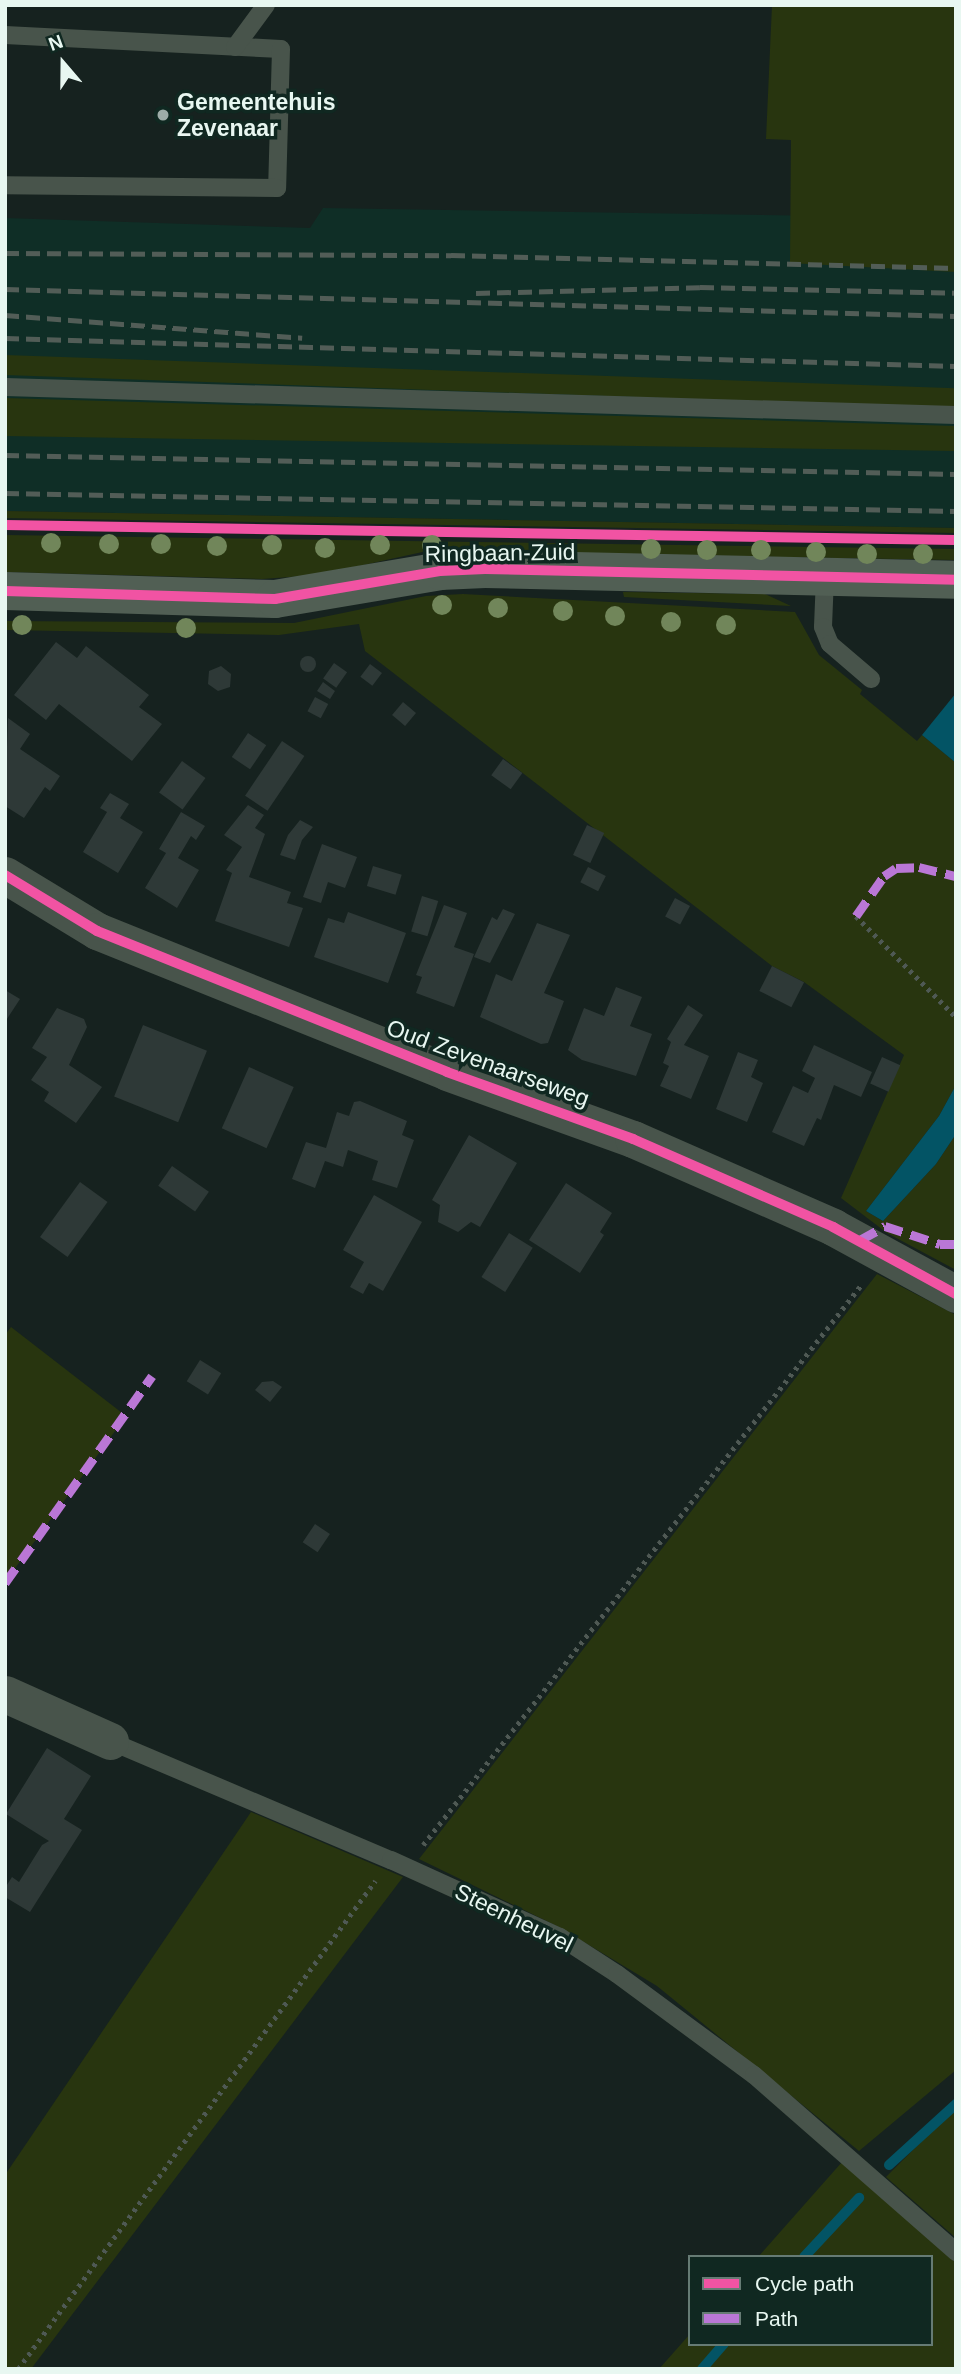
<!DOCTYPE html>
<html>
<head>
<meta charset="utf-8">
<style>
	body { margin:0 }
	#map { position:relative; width:961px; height:2374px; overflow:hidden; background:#16221f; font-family:Helvetica,sans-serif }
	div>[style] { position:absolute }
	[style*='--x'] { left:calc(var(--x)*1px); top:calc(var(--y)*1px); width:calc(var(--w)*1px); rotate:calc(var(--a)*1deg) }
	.built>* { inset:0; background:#0f2e26 }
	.green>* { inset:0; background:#28350f; transform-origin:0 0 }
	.water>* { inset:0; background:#035465 }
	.stream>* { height:10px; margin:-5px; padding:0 5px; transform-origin:5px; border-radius:5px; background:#035465 }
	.building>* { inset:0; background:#2e3937; transform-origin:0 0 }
	.round { border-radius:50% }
	.path>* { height:4.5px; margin-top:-2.25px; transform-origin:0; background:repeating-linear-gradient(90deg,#4f5954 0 3.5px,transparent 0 8.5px) }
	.lane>* { height:18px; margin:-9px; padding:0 9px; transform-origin:9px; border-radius:9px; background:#48544b }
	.street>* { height:37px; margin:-18.5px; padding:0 18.5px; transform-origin:18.5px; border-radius:18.5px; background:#48544b }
	.secondary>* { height:38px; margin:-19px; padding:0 19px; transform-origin:19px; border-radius:19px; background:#515f54 }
	.rail>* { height:5px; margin-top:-2.5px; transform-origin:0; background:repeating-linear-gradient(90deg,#525d57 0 14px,transparent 0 21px) }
	.quiet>* { height:9px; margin-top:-4.5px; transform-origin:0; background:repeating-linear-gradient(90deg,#ba77d6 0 18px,transparent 0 27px) }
	.cycleway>* { height:10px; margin:-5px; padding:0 5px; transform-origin:5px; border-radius:5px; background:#f153a3 }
	.trees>* { width:20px; height:20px; margin:-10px; border-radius:50%; background:#71865a }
	.dots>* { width:19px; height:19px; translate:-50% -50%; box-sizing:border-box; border:4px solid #102821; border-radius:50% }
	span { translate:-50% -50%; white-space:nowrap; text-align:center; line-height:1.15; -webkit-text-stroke:7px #102821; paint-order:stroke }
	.poi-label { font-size:23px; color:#e8f7f1; font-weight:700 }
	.left { translate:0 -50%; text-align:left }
	.street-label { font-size:23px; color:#e8f7f1 }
	.frame { position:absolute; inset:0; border:7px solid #e8f7f1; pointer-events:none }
	.legend { position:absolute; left:688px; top:2255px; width:245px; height:91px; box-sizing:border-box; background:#102821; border:2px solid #667b74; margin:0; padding:9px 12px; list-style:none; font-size:21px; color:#e8f7f1 }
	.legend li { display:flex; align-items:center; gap:14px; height:35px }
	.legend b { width:35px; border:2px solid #667b74 }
	.north { position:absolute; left:28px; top:28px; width:70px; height:70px; -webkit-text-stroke:5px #102821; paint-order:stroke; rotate:340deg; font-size:19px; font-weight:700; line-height:28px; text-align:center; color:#e8f7f1 }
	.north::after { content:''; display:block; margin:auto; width:24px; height:32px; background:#e8f7f1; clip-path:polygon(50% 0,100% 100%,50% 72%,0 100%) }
</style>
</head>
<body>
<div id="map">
	<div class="built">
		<i style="clip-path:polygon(323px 208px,956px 218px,956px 528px,5px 511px,5px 218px,310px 228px)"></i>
	</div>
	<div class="green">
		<i style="clip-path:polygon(772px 5px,956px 5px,956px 272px,790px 263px,791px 140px,766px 139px)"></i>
		<i style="left:5px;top:355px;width:951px;height:20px;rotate:2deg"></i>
		<i style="clip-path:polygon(5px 398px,956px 426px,956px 451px,5px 436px)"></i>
		<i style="clip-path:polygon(5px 511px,956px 528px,956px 533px,5px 518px)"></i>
		<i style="clip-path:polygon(5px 535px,956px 549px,956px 560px,427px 551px,318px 575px,262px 579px,5px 572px)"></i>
		<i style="clip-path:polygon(623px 592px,765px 594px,791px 606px,624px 597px)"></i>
		<i style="clip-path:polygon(463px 594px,795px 612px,819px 655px,862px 690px,860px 694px,917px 741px,922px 735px,956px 763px,956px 1085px,939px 1116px,866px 1211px,883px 1221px,936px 1164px,956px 1134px,956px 1270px,887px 1233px,841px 1198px,904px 1055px,804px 982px,772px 966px,365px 651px,359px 624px,279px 635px,5px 630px,5px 621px,294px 623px,426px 596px)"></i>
		<i style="clip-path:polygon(877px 1274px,956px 1315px,956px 2070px,859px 2151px,657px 1986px,559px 1927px,419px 1859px)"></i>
		<i style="clip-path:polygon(11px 1327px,126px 1416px,5px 1582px,5px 1335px)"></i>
		<i style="clip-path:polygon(251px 1812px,403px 1877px,31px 2369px,5px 2369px,5px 2175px)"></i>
		<i style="clip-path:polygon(956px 2107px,956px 2238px,886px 2177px)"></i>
		<i style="clip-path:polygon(842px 2162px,956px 2263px,956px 2369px,659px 2369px,690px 2334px,690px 2344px,931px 2344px,931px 2257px,758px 2257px)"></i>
	</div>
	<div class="water">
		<i style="clip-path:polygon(956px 693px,956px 763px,922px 735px)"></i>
		<i style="clip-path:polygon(956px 1085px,956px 1134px,936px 1164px,883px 1221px,866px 1211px,939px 1116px)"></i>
	</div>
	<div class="stream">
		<i style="--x:889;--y:2165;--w:91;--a:-42.3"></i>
		<i style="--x:804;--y:2257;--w:81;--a:-47"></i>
		<i style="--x:702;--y:2369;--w:33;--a:-49"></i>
	</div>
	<div class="building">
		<i style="clip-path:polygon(56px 642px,77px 658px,86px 646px,149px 695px,139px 707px,162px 724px,132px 761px,59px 704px,46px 720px,14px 695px)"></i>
		<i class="round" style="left:300px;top:656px;width:16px;height:16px"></i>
		<i style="left:334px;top:663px;width:16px;height:19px;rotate:35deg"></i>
		<i style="left:370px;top:664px;width:15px;height:16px;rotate:37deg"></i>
		<i style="clip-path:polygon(221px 666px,231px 674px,230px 687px,218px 691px,208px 684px,209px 671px)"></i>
		<i style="clip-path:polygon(323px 682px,335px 691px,330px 699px,317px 691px)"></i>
		<i style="left:315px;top:697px;width:15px;height:16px;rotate:28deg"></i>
		<i style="left:403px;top:702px;width:17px;height:17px;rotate:40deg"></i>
		<i style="clip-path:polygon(8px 718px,30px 734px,20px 749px,60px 776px,50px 791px,45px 787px,24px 818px,5px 806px)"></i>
		<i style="left:248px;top:733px;width:22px;height:29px;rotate:34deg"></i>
		<i style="left:282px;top:741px;width:27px;height:66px;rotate:34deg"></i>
		<i style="left:503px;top:759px;width:24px;height:20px;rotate:36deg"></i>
		<i style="left:182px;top:761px;width:29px;height:39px;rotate:36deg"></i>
		<i style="clip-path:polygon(110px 793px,129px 804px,120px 818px,143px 832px,118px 873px,83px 852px,107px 812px,100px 808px)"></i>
		<i style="clip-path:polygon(248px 805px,264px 815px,255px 828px,265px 834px,249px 877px,291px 892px,287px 903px,303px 908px,289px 947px,215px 921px,232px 873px,226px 870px,242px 847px,224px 835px)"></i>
		<i style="clip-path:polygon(181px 812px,205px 826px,196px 840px,191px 836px,178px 858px,199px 870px,177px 908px,145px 888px,166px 853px,159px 849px)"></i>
		<i style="clip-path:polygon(300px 820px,313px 827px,302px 840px,295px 860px,280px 855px,288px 835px)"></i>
		<i style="left:587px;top:825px;width:19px;height:33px;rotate:25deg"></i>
		<i style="clip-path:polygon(322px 844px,357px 857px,345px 888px,328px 882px,321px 903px,303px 897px)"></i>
		<i style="left:373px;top:866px;width:30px;height:21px;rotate:17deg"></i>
		<i style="left:588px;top:867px;width:20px;height:17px;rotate:27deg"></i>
		<i style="left:422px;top:896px;width:17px;height:37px;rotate:17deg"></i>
		<i style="left:675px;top:898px;width:17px;height:21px;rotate:28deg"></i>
		<i style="clip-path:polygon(444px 905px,467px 913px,454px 947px,474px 954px,454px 1007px,416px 993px,422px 977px,416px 975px)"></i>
		<i style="clip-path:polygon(503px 909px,515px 914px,490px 963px,474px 957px,492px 917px,497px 920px)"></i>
		<i style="clip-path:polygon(348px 912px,406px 933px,388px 983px,314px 957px,328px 918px,344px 923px)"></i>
		<i style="clip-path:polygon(537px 923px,570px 935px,544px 993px,564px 1001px,548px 1043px,541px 1044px,480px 1017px,496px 974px,512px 981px)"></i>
		<i style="left:772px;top:966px;width:36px;height:28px;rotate:27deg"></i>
		<i style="clip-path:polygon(616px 987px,642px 997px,630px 1026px,652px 1034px,636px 1076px,582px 1060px,568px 1050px,584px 1008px,604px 1016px)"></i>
		<i style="clip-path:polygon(5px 990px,20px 999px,5px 1022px)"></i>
		<i style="clip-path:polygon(688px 1005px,703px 1015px,684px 1045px,709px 1056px,691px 1099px,660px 1086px,669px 1066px,663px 1063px,671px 1042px,667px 1039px)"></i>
		<i style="clip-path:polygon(57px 1008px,84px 1019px,87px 1027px,69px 1065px,102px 1087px,76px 1123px,44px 1101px,49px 1092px,31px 1080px,47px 1057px,32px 1048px)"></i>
		<i style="left:143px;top:1025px;width:69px;height:77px;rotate:22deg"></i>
		<i style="clip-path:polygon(814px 1045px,872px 1072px,861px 1097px,834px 1085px,821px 1120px,817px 1118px,804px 1146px,772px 1132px,793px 1086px,808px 1093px,815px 1078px,802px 1071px)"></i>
		<i style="clip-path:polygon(738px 1052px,758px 1060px,751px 1077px,763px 1083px,747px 1122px,716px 1109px)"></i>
		<i style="left:882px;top:1057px;width:20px;height:29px;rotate:24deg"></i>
		<i style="left:249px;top:1067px;width:49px;height:67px;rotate:24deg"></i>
		<i style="clip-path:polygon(360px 1101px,407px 1121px,402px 1135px,414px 1140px,397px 1188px,372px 1180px,378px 1161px,348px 1150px,343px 1167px,325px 1161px,315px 1188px,292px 1179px,306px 1142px,326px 1148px,337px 1112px,349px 1116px,354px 1102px)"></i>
		<i style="clip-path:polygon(469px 1135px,517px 1163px,480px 1227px,471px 1222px,458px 1232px,438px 1222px,440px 1205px,432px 1200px)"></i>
		<i style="left:172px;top:1166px;width:45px;height:24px;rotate:35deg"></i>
		<i style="left:80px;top:1182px;width:34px;height:68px;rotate:36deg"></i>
		<i style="clip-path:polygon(566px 1183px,612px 1213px,600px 1232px,604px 1235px,580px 1273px,529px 1240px)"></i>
		<i style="clip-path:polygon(374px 1195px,422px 1222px,383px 1291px,369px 1283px,363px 1294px,350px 1287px,364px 1262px,343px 1250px)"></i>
		<i style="left:509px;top:1233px;width:28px;height:52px;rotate:32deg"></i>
		<i style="left:200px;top:1360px;width:25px;height:25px;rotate:32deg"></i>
		<i style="clip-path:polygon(273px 1381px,282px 1387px,270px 1402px,255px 1390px,262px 1382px)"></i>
		<i style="left:315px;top:1524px;width:18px;height:22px;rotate:34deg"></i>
		<i style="clip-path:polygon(47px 1748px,91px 1776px,64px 1819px,82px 1830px,30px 1912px,5px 1897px,5px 1888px,12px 1877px,19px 1882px,42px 1845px,49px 1841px,6px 1814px)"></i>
	</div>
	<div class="path">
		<i style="--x:856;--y:916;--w:142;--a:45.3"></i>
		<i style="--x:423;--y:1845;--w:712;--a:-51.96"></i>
		<i style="--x:18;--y:2369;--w:605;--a:-53.81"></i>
	</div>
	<div class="lane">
		<i style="--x:5;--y:35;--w:276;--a:2.9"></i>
		<i style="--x:281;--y:49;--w:139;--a:91.6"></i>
		<i style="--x:277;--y:188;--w:272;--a:-179.4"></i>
		<i style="--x:235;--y:47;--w:52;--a:-53.6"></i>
		<i style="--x:5;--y:387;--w:951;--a:1.69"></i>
		<i style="--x:825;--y:577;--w:50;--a:92.3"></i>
		<i style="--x:823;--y:627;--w:18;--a:68"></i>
		<i style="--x:830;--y:644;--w:54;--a:40.5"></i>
		<i style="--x:110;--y:1741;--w:305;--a:23"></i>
		<i style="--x:391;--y:1860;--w:186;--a:24.5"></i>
		<i style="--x:560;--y:1937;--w:68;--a:33"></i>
		<i style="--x:617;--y:1974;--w:170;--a:36.4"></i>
		<i style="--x:754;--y:2075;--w:269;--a:41.2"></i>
	</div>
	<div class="street">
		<i style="--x:5;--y:875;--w:108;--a:31.3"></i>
		<i style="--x:97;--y:931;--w:377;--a:21.9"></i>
		<i style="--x:447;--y:1072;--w:198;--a:19.8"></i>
		<i style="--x:633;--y:1139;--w:219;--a:23.7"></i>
		<i style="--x:833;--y:1227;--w:140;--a:28.6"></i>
		<i style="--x:5;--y:1694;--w:115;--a:24.1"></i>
	</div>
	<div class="secondary">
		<i style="--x:5;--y:591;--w:270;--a:1.7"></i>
		<i style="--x:275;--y:599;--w:167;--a:-9.6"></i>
		<i style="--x:440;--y:571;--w:45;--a:-2.5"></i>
		<i style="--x:485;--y:569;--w:471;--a:1.3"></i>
	</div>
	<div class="rail">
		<i style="--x:5;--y:253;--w:446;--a:0.3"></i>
		<i style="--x:451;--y:255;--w:505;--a:1.47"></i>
		<i style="--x:5;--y:289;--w:951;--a:1.63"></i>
		<i style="--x:476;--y:293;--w:224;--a:-1.5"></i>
		<i style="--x:700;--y:287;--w:256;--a:1.3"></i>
		<i style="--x:5;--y:315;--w:298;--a:4.4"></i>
		<i style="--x:5;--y:338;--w:951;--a:1.69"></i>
		<i style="--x:5;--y:455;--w:951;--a:1.14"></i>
		<i style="--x:5;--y:493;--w:951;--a:1.08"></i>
	</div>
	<div class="quiet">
		<i style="--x:856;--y:916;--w:49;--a:-55"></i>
		<i style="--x:884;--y:876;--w:14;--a:-34"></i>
		<i style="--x:896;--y:868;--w:23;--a:-2"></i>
		<i style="--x:919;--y:867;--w:38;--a:14"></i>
		<i style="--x:860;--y:1240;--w:29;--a:-29"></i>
		<i style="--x:885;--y:1226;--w:58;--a:18.1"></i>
		<i style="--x:940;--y:1244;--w:16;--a:0"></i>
		<i style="--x:5;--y:1583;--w:254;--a:-54.6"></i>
	</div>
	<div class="cycleway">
		<i style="--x:5;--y:525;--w:951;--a:0.9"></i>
		<i style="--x:5;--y:591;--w:270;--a:1.7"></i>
		<i style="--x:275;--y:599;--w:167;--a:-9.6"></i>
		<i style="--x:440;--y:571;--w:45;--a:-2.5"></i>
		<i style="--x:485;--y:569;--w:471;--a:1.3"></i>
		<i style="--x:5;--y:875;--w:108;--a:31.3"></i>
		<i style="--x:97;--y:931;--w:377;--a:21.9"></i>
		<i style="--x:447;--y:1072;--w:198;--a:19.8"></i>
		<i style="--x:633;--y:1139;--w:219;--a:23.7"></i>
		<i style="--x:833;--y:1227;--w:140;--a:28.6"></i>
	</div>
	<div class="trees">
		<i style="left:51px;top:543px"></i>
		<i style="left:109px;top:544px"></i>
		<i style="left:161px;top:544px"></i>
		<i style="left:272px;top:545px"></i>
		<i style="left:380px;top:545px"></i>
		<i style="left:432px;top:545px"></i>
		<i style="left:217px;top:546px"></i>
		<i style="left:325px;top:548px"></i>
		<i style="left:651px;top:549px"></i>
		<i style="left:707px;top:550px"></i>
		<i style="left:761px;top:550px"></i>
		<i style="left:816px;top:552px"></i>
		<i style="left:867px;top:554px"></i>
		<i style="left:923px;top:554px"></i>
		<i style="left:442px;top:605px"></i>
		<i style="left:498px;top:608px"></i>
		<i style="left:563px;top:611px"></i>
		<i style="left:615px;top:616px"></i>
		<i style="left:671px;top:622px"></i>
		<i style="left:22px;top:625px"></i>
		<i style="left:726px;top:625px"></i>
		<i style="left:186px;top:628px"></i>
	</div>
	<div class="dots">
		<i style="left:163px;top:115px;background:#9eaca8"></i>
	</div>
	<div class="poi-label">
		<span class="left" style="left:177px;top:115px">Gemeentehuis<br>Zevenaar</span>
	</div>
	<div class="street-label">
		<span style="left:500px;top:553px;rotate:-1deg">Ringbaan-Zuid</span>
		<span style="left:488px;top:1063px;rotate:20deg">Oud Zevenaarseweg</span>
		<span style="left:514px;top:1918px;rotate:26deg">Steenheuvel</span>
	</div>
	<div class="frame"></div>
	<ul class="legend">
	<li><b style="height:9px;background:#f153a3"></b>Cycle path</li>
	<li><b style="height:9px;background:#ba77d6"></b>Path</li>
	</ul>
	<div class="north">N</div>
</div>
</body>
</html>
